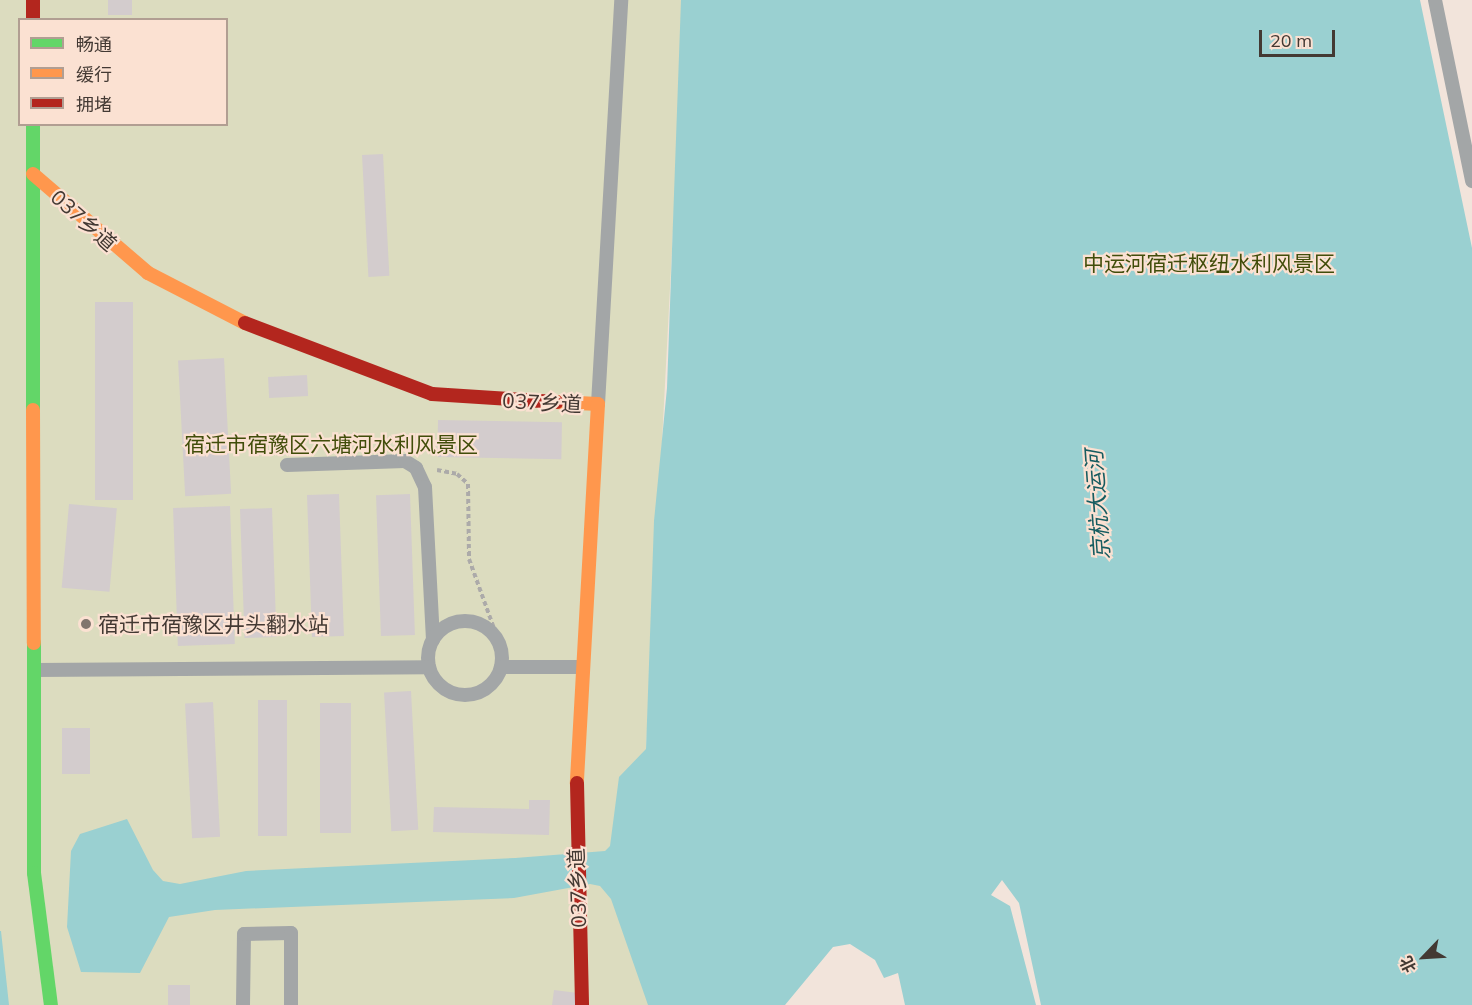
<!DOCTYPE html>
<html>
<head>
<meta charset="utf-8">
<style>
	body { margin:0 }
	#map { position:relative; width:1472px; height:1005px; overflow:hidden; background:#f2e4db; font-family:Mulish,"Noto Sans SC",sans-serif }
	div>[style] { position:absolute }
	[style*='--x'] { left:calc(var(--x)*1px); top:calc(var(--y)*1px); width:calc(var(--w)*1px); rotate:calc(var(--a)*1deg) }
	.green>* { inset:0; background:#dcdcbf }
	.water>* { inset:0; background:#9ad0d1 }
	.pier>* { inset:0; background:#f2e4db }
	.building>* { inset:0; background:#d3cccd; transform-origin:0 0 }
	.path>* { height:4px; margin-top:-2px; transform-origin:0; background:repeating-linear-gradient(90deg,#acaaa9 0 4.5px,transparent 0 7.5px) }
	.lane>* { height:14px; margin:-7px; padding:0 7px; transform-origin:7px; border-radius:7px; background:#a3a6a7 }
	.lane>.ring { margin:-7px; padding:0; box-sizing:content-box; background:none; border:14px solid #a3a6a7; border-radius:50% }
	.fast>* { height:14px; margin:-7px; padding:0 7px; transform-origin:7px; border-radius:7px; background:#63d668 }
	.slow>* { height:14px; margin:-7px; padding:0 7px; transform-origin:7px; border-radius:7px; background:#ff974d }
	.jam>* { height:14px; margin:-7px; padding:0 7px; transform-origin:7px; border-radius:7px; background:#b3261e }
	.dots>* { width:16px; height:16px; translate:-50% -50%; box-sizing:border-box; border:3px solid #fbe1d2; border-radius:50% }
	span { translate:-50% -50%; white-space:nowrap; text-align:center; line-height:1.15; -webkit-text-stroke:4.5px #fbe1d2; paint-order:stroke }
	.street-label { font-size:21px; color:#433933 }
	.park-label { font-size:21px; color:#414d0a }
	.poi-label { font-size:21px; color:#433933 }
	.left { translate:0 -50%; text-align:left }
	.water-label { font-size:22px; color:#165c60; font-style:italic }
	.legend { position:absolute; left:18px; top:18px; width:210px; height:108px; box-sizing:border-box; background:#fbe1d2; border:2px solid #b19e92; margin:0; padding:8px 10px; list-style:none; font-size:18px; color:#433933 }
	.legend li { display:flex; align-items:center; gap:12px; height:30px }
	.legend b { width:30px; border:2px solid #b19e92 }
	.north { position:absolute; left:1394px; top:927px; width:60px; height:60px; -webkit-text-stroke:4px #fbe1d2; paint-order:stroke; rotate:245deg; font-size:16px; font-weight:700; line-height:24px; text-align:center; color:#433933 }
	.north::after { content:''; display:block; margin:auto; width:21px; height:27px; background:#433933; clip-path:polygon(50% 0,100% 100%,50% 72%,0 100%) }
	.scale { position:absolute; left:1259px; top:30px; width:76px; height:27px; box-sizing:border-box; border:3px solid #433933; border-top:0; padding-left:8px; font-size:18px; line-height:21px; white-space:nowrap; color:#433933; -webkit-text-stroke:4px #fbe1d2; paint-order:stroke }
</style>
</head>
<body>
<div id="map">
	<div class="green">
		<i style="clip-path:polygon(evenodd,0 0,685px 0,646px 749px,652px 1005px,0 1005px,0 0,20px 20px,226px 20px,226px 124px,20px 124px,20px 20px)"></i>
	</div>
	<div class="water">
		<i style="clip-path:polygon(681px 0,1420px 0,1472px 248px,1472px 1005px,905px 1005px,898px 973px,884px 978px,875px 960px,850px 944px,833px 947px,785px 1005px,648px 1005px,611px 899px,600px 886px,590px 884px,514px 898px,215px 910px,169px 917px,140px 973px,81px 972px,67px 927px,71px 851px,80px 834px,127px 819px,153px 870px,163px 881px,180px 884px,246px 871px,515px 858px,605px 851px,610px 846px,619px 777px,646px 749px,654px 521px,667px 388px)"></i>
		<i style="clip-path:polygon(0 931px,1px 931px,9px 1005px,0 1005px)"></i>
	</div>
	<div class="pier">
		<i style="clip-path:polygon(1002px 880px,1019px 903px,1041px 1005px,1036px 1005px,1010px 906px,991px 895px)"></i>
	</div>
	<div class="building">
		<i style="left:108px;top:0;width:24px;height:15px"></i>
		<i style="left:383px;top:154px;width:122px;height:21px;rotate:87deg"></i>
		<i style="left:95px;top:302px;width:38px;height:198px"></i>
		<i style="left:224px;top:358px;width:136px;height:46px;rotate:87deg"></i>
		<i style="left:307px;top:375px;width:21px;height:39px;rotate:87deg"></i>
		<i style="left:438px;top:420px;width:124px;height:37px;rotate:1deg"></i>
		<i style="left:339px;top:494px;width:142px;height:32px;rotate:88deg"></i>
		<i style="left:410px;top:494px;width:141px;height:34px;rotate:88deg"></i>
		<i style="left:69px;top:504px;width:48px;height:84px;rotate:5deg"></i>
		<i style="left:230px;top:506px;width:138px;height:57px;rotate:88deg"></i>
		<i style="left:272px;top:508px;width:129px;height:32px;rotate:88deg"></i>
		<i style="left:411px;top:691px;width:139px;height:27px;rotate:87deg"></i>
		<i style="left:258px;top:700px;width:29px;height:136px"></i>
		<i style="left:213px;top:702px;width:135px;height:28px;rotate:87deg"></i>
		<i style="left:320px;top:703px;width:31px;height:130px"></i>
		<i style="left:62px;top:728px;width:28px;height:46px"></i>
		<i style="clip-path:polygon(529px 800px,550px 800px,549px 835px,433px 832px,434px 807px,529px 809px)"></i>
		<i style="left:168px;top:985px;width:22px;height:20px"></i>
		<i style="clip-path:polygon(554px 990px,578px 993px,576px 1005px,552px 1005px)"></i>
	</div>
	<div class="path">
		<i style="--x:437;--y:470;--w:20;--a:11"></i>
		<i style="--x:457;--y:474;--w:15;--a:42"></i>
		<i style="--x:468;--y:484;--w:75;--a:89.2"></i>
		<i style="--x:469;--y:559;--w:95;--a:70.2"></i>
	</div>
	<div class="lane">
		<i style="--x:1435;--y:0;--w:185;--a:78.4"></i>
		<i style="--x:598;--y:404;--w:405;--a:-86.7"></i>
		<i style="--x:287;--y:465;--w:118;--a:-1.9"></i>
		<i style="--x:405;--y:461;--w:13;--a:32"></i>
		<i style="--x:416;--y:468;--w:21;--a:65"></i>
		<i style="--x:425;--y:487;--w:153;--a:87"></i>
		<i class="ring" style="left:428px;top:621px;width:60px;height:60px"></i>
		<i style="--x:501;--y:667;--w:82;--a:0"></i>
		<i style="--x:35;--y:670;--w:394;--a:-0.4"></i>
		<i style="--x:243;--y:1005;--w:71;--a:-89.2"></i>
		<i style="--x:244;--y:934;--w:47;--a:-1.2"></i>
		<i style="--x:291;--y:933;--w:72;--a:90"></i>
	</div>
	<div class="fast">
		<i style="--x:33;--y:124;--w:286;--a:90"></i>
		<i style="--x:34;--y:643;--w:230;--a:90"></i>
		<i style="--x:34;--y:873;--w:133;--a:82.7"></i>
	</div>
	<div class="slow">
		<i style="--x:33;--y:174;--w:152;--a:40.7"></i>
		<i style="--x:148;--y:273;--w:109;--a:27.3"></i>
		<i style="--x:557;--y:402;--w:41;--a:2.8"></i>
		<i style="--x:598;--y:404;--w:380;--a:93.2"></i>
		<i style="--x:33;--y:410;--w:233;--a:89.8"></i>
	</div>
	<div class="jam">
		<i style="--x:33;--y:0;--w:20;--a:90"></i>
		<i style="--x:245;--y:323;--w:200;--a:20.8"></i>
		<i style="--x:432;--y:394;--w:125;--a:3.7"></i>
		<i style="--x:577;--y:783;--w:222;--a:88.7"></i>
	</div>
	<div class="dots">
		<i style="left:86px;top:624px;background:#80756e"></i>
	</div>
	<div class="street-label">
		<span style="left:84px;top:220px;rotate:42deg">037乡道</span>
		<span style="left:542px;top:402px;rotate:3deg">037乡道</span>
		<span style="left:577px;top:888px;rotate:-92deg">037乡道</span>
	</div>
	<div class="park-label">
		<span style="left:1209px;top:263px">中运河宿迁枢纽水利风景区</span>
		<span style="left:331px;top:444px">宿迁市宿豫区六塘河水利风景区</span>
	</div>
	<div class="poi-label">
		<span class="left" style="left:98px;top:624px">宿迁市宿豫区井头翻水站</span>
	</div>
	<div class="water-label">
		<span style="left:1098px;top:505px;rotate:-94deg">京杭大运河</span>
	</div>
	<ul class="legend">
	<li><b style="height:8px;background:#63d668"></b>畅通</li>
	<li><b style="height:8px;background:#ff974d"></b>缓行</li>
	<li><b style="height:8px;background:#b3261e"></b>拥堵</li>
	</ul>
	<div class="north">北</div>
	<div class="scale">20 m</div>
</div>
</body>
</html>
